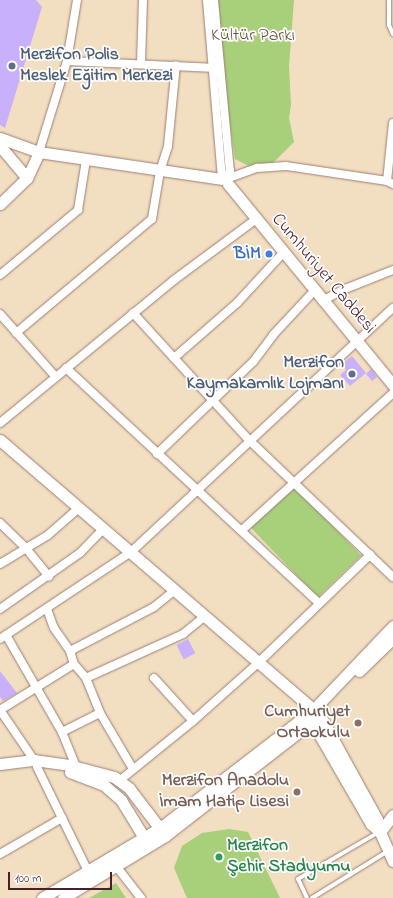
<!DOCTYPE html>
<html>
<head>
<meta charset="utf-8">
<style>
	body { margin:0 }
	#map { position:relative; width:393px; height:898px; overflow:hidden; background:#f2dec0; font-family:"Indie Flower",sans-serif }
	div>[style] { position:absolute }
	[style*='--x'] { left:calc(var(--x)*1px); top:calc(var(--y)*1px); width:calc(var(--w)*1px); rotate:calc(var(--a)*1deg) }
	.green>* { inset:0; background:#a8cf7a; transform-origin:0 0 }
	.building>* { inset:0; background:#c9b0fd; transform-origin:0 0 }
	.roads { filter:drop-shadow(0 0 1px #9e7e76) drop-shadow(0 0 1px #9e7e76) }
	.lane>* { height:4px; margin:-2px; padding:0 2px; transform-origin:2px; border-radius:2px; background:#fff }
	.street>* { height:8px; margin:-4px; padding:0 4px; transform-origin:4px; border-radius:4px; background:#fff }
	.secondary>* { height:11px; margin:-5.5px; padding:0 5.5px; transform-origin:5.5px; border-radius:5.5px; background:#fff }
	.dots>* { width:11px; height:11px; translate:-50% -50%; box-sizing:border-box; border:2px solid #fff; border-radius:50% }
	span { translate:-50% -50%; white-space:nowrap; text-align:center; line-height:1.15; -webkit-text-stroke:3.5px #fff; paint-order:stroke }
	.park-label { font-size:18px; color:#665443 }
	.service-label { font-size:18px; color:#4e5e75; font-weight:700 }
	.left { translate:0 -50%; text-align:left }
	.right { translate:-100% -50%; text-align:right }
	.shop-label { font-size:18px; color:#366cbe; font-weight:700 }
	.street-label { font-size:18px; color:#4a1f2b }
	.education-label { font-size:18px; color:#785e54; font-weight:700 }
	.leisure-label { font-size:18px; color:#27864d; font-weight:700 }
	.scale { position:absolute; left:8px; top:872px; width:104px; height:18px; box-sizing:border-box; border:2px solid #4a1f2b; border-top:0; padding-left:5px; font-size:12px; line-height:14px; white-space:nowrap; color:#4a1f2b; -webkit-text-stroke:3px #fff; paint-order:stroke }
</style>
</head>
<body>
<div id="map">
	<div class="green">
		<i style="clip-path:polygon(212px 0,294px 0,289px 66px,291px 105px,289px 118px,294px 142px,273px 163px,249px 166px,235px 159px)"></i>
		<i style="left:293px;top:485px;width:98px;height:60px;rotate:46deg"></i>
		<i style="clip-path:polygon(229px 829px,248px 832px,280px 898px,187px 898px,174px 868px,182px 846px,202px 833px)"></i>
		<i style="clip-path:polygon(116px 883px,126px 898px,89px 898px)"></i>
	</div>
	<div class="building">
		<i style="clip-path:polygon(0 0,36px 0,42px 7px,5px 128px,0 125px)"></i>
		<i style="clip-path:polygon(352px 356px,366px 373px,350px 386px,340px 375px,346px 370px,342px 364px)"></i>
		<i style="clip-path:polygon(371px 369px,377px 377px,372px 381px,366px 374px)"></i>
		<i style="left:188px;top:639px;width:16px;height:13px;rotate:63deg"></i>
		<i style="clip-path:polygon(0 671px,17px 693px,3px 701px,0 697px)"></i>
	</div>
	<div class="roads">
		<div class="lane">
			<i style="--x:389;--y:0;--w:25;--a:90"></i>
			<i style="--x:389;--y:25;--w:10;--a:66"></i>
			<i style="--x:307;--y:898;--w:21;--a:-115"></i>
			<i style="--x:298;--y:879;--w:94;--a:-30.1"></i>
			<i style="--x:312;--y:898;--w:89;--a:-31.7"></i>
		</div>
		<div class="street">
			<i style="--x:207;--y:0;--w:178;--a:85.2"></i>
			<i style="--x:214;--y:0;--w:172;--a:84.7"></i>
			<i style="--x:230;--y:171;--w:6;--a:121"></i>
			<i style="--x:67;--y:61;--w:149;--a:2.7"></i>
			<i style="--x:141;--y:63;--w:63;--a:-88.2"></i>
			<i style="--x:393;--y:123;--w:58;--a:95.9"></i>
			<i style="--x:387;--y:181;--w:7;--a:27"></i>
			<i style="--x:39;--y:152;--w:95;--a:-72.9"></i>
			<i style="--x:67;--y:61;--w:62;--a:-80.7"></i>
			<i style="--x:229;--y:178;--w:30;--a:-20"></i>
			<i style="--x:257;--y:168;--w:29;--a:-4"></i>
			<i style="--x:286;--y:166;--w:102;--a:8.4"></i>
			<i style="--x:0;--y:275;--w:102;--a:-39.8"></i>
			<i style="--x:78;--y:210;--w:51;--a:-80.9"></i>
			<i style="--x:322;--y:301;--w:26;--a:-28"></i>
			<i style="--x:345;--y:289;--w:52;--a:-21.6"></i>
			<i style="--x:133;--y:313;--w:172;--a:47.6"></i>
			<i style="--x:249;--y:440;--w:199;--a:43.6"></i>
			<i style="--x:0;--y:314;--w:83;--a:48.4"></i>
			<i style="--x:16;--y:333;--w:177;--a:-40"></i>
			<i style="--x:152;--y:219;--w:49;--a:-80.5"></i>
			<i style="--x:160;--y:171;--w:26;--a:-72"></i>
			<i style="--x:168;--y:146;--w:81;--a:-84.4"></i>
			<i style="--x:174;--y:358;--w:84;--a:-41.1"></i>
			<i style="--x:237;--y:303;--w:68;--a:-47.4"></i>
			<i style="--x:66;--y:368;--w:345;--a:42.9"></i>
			<i style="--x:0;--y:423;--w:225;--a:-39.4"></i>
			<i style="--x:174;--y:280;--w:102;--a:-36.6"></i>
			<i style="--x:157;--y:454;--w:133;--a:-43.8"></i>
			<i style="--x:253;--y:362;--w:34;--a:-53"></i>
			<i style="--x:273;--y:335;--w:60;--a:-47"></i>
			<i style="--x:0;--y:523;--w:35;--a:44"></i>
			<i style="--x:25;--y:547;--w:38;--a:51"></i>
			<i style="--x:242;--y:530;--w:204;--a:-42.2"></i>
			<i style="--x:0;--y:564;--w:56;--a:-31.1"></i>
			<i style="--x:48;--y:535;--w:41;--a:-41.1"></i>
			<i style="--x:0;--y:609;--w:98;--a:-35"></i>
			<i style="--x:80;--y:553;--w:33;--a:-46"></i>
			<i style="--x:47;--y:609;--w:20;--a:70"></i>
			<i style="--x:54;--y:628;--w:28;--a:55"></i>
			<i style="--x:70;--y:651;--w:14;--a:73"></i>
			<i style="--x:74;--y:664;--w:18;--a:49"></i>
			<i style="--x:86;--y:678;--w:38;--a:68"></i>
			<i style="--x:100;--y:713;--w:65;--a:59.5"></i>
			<i style="--x:6;--y:635;--w:112;--a:60"></i>
			<i style="--x:62;--y:732;--w:38;--a:68"></i>
			<i style="--x:0;--y:639;--w:157;--a:-33.6"></i>
			<i style="--x:131;--y:552;--w:358;--a:-43"></i>
			<i style="--x:70;--y:651;--w:95;--a:-27.6"></i>
			<i style="--x:154;--y:607;--w:27;--a:-39"></i>
			<i style="--x:86;--y:678;--w:107;--a:-24.4"></i>
			<i style="--x:183;--y:634;--w:28;--a:-39"></i>
			<i style="--x:154;--y:678;--w:58;--a:47.8"></i>
			<i style="--x:0;--y:710;--w:87;--a:-31.9"></i>
			<i style="--x:0;--y:710;--w:60;--a:55.8"></i>
			<i style="--x:62;--y:732;--w:42;--a:-26.6"></i>
			<i style="--x:37;--y:767;--w:116;--a:63.9"></i>
			<i style="--x:119;--y:781;--w:95;--a:-39"></i>
			<i style="--x:193;--y:721;--w:87;--a:-41.7"></i>
			<i style="--x:258;--y:663;--w:156;--a:-44"></i>
			<i style="--x:0;--y:854;--w:72;--a:-30.1"></i>
			<i style="--x:116;--y:866;--w:41;--a:52"></i>
		</div>
		<div class="secondary">
			<i style="--x:0;--y:138;--w:41;--a:19.7"></i>
			<i style="--x:39;--y:152;--w:184;--a:8.4"></i>
			<i style="--x:0;--y:146;--w:42;--a:49.8"></i>
			<i style="--x:228;--y:184;--w:260;--a:50.6"></i>
			<i style="--x:0;--y:204;--w:37;--a:-44"></i>
			<i style="--x:27;--y:178;--w:29;--a:-65"></i>
			<i style="--x:0;--y:440;--w:421;--a:40.7"></i>
			<i style="--x:319;--y:714;--w:120;--a:61.1"></i>
			<i style="--x:377;--y:819;--w:13;--a:77"></i>
			<i style="--x:380;--y:832;--w:32;--a:66"></i>
			<i style="--x:359;--y:671;--w:47;--a:-44.1"></i>
			<i style="--x:313;--y:714;--w:13;--a:81"></i>
			<i style="--x:315;--y:727;--w:112;--a:60"></i>
			<i style="--x:371;--y:824;--w:12;--a:42"></i>
			<i style="--x:0;--y:764;--w:34;--a:-7"></i>
			<i style="--x:34;--y:760;--w:35;--a:8"></i>
			<i style="--x:69;--y:765;--w:47;--a:14.9"></i>
			<i style="--x:114;--y:777;--w:19;--a:36"></i>
			<i style="--x:129;--y:788;--w:58;--a:52.7"></i>
			<i style="--x:70;--y:772;--w:36;--a:21"></i>
			<i style="--x:104;--y:785;--w:23;--a:41"></i>
			<i style="--x:121;--y:800;--w:52;--a:58.5"></i>
			<i style="--x:380;--y:832;--w:21;--a:-53"></i>
			<i style="--x:42;--y:898;--w:137;--a:-30.7"></i>
			<i style="--x:160;--y:828;--w:193;--a:-37.6"></i>
			<i style="--x:313;--y:710;--w:116;--a:-46.4"></i>
			<i style="--x:63;--y:898;--w:119;--a:-31.3"></i>
			<i style="--x:165;--y:836;--w:189;--a:-37.9"></i>
			<i style="--x:314;--y:720;--w:13;--a:-51"></i>
		</div>
	</div>
	<div class="dots">
		<i style="left:12px;top:66px;background:#5c6f8a"></i>
		<i style="left:269px;top:254px;background:#3f7fe0"></i>
		<i style="left:352px;top:374px;background:#5c6f8a"></i>
		<i style="left:358px;top:723px;background:#8d6e63"></i>
		<i style="left:297px;top:792px;background:#8d6e63"></i>
		<i style="left:219px;top:857px;background:#2e9e5b"></i>
	</div>
	<div class="park-label">
		<span style="left:253px;top:36px">Kültür Parkı</span>
	</div>
	<div class="service-label">
		<span class="left" style="left:20px;top:66px">Merzifon Polis<br>Meslek Eğitim Merkezi</span>
		<span class="right" style="left:344px;top:374px">Merzifon<br>Kaymakamlık Lojmanı</span>
	</div>
	<div class="shop-label">
		<span class="right" style="left:261px;top:254px">BİM</span>
	</div>
	<div class="street-label">
		<span style="left:323px;top:274px;rotate:50deg">Cumhuriyet Caddesi</span>
	</div>
	<div class="education-label">
		<span class="right" style="left:350px;top:723px">Cumhuriyet<br>Ortaokulu</span>
		<span class="right" style="left:289px;top:792px">Merzifon Anadolu<br>İmam Hatip Lisesi</span>
	</div>
	<div class="leisure-label">
		<span class="left" style="left:227px;top:857px">Merzifon<br>Şehir Stadyumu</span>
	</div>
	<div class="scale">100 m</div>
</div>
</body>
</html>
